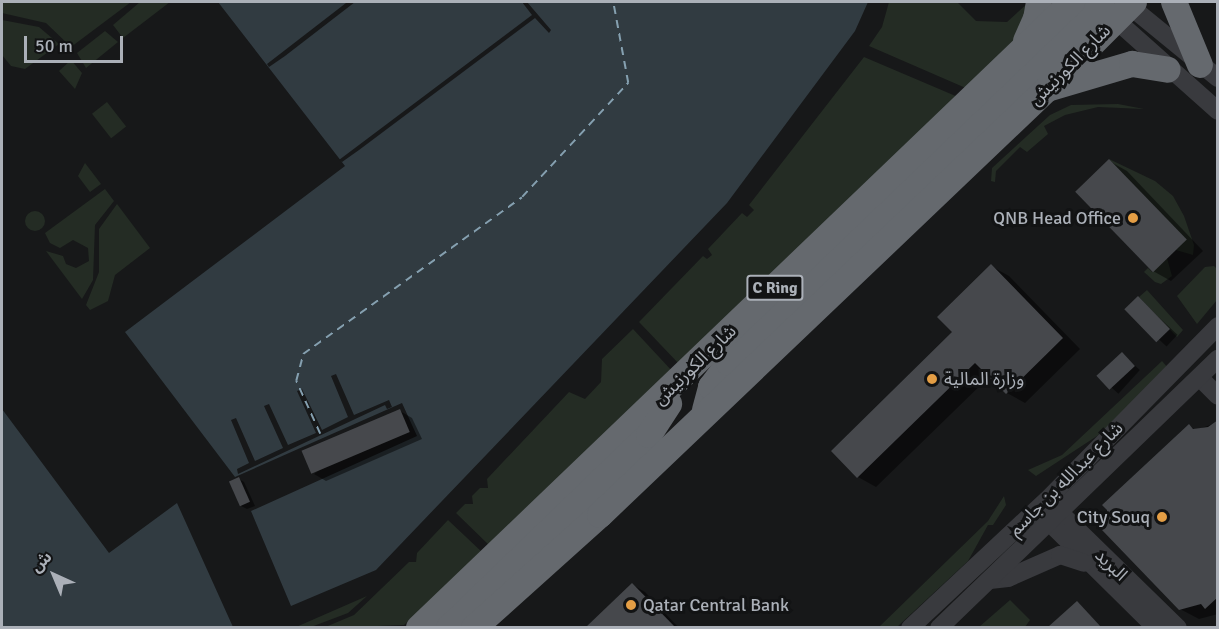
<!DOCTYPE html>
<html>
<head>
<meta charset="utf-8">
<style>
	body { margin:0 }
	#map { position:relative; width:1219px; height:629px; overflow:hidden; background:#171819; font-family:Signika,"Noto Sans Arabic",sans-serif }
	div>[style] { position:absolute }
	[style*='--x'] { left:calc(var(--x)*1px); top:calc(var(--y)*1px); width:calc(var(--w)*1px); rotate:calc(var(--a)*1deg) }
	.green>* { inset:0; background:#242c24; transform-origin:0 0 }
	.round { border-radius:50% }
	.water>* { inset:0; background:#313b41 }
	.pier>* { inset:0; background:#171819 }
	.shadow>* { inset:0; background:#0007; transform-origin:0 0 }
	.ferry>* { height:1.5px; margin-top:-0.75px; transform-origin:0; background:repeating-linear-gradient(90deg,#85a0b0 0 8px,transparent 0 14px) }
	.building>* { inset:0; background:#46484c; transform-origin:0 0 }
	.minor>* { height:18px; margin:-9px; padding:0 9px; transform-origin:9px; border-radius:9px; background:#393a3e }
	.highway>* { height:26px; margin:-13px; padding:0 13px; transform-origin:13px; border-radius:13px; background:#65696e }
	.dots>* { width:16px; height:16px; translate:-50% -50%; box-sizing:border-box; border:3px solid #121314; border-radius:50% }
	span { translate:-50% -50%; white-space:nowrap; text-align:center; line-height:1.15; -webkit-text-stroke:6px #121314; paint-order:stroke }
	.shield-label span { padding:2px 4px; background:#121314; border:2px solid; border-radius:4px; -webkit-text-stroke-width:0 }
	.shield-label { font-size:16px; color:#abb0b8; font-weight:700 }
	.street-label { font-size:18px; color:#abb0b8 }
	.poi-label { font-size:18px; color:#abb0b8 }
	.right { translate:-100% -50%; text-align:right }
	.left { translate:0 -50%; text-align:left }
	.frame { position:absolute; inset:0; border:3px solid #abb0b8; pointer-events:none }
	.north { position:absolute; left:24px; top:545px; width:60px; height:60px; -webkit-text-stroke:4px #121314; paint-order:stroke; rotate:316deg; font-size:16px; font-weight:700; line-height:24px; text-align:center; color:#abb0b8 }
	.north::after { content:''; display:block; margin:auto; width:21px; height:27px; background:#abb0b8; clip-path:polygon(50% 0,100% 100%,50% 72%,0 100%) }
	.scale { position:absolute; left:24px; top:36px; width:99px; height:27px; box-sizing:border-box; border:3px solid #abb0b8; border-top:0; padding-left:8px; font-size:18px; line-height:21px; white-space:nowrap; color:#abb0b8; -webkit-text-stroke:4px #121314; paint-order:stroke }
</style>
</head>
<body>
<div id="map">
	<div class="green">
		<i style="clip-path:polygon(3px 2px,131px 2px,71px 47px,46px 23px,2px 13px)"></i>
		<i style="clip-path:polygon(140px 2px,170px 2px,123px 38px,113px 25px)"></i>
		<i style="clip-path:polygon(889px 2px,957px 2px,976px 21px,1007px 22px,1029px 2px,1022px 33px,968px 89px,869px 46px,882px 27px)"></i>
		<i style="clip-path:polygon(2px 20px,39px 27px,59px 44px,25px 69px,11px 66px,2px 55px)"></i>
		<i style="clip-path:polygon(105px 31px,118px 42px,86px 68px,77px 53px)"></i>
		<i style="clip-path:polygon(864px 57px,958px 97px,680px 365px,639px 322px,703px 256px,707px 259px,712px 255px,708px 249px,742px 213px,747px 217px,754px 210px,749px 205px)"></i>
		<i style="clip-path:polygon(71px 60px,82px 73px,75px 89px,59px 71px)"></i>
		<i style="left:107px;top:102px;width:31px;height:19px;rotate:52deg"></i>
		<i style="clip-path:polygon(1118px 104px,1144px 109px,1098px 107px,1065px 115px,1044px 126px,1048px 134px,1027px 152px,1020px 147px,996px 171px,995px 182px,991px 181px,992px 168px,1050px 115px,1071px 105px)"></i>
		<i style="clip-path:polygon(1109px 159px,1155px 181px,1173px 196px,1184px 216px,1194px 245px,1193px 255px,1176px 250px,1186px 239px)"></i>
		<i style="clip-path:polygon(85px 163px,101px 184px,90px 192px,78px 176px)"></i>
		<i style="clip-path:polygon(105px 189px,114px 201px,95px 225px,93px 280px,82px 299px,46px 251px,63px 256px,66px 264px,76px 268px,89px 261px,88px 248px,73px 240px,60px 248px,50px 243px,45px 233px)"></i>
		<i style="clip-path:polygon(117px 204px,150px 248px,115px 275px,108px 301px,90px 310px,86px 305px,99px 272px,99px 229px)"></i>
		<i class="round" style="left:25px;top:211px;width:20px;height:20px"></i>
		<i style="clip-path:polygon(1167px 258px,1172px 276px,1161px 284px,1155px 282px,1144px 272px,1148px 268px,1152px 272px)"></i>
		<i style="clip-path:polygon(1214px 266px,1217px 269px,1217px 300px,1197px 324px,1177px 296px,1205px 267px)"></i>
		<i style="clip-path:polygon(1147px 290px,1183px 330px,1177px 337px,1139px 297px)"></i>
		<i style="clip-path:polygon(633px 329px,673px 372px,492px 548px,456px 513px,465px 504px,473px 504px,472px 496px,480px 488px,488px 488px,487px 479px,569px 392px,585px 399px,601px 382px,602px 359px)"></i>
		<i style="clip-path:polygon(1162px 361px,1169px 369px,1097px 436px,1036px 476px,1028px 470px,1062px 455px)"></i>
		<i style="clip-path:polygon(1004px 496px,1006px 505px,993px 525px,988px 525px,968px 561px,897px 627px,879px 627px,988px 521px)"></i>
		<i style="clip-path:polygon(448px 520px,483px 553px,404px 625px,323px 628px,354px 615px,409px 562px,416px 562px,417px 553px)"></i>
		<i style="clip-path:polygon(367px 596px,348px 613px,311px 627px,296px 627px)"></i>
		<i style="clip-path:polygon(1010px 600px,1030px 620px,1025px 627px,979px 627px)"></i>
	</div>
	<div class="water">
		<i style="clip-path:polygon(218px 2px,868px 2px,855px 31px,727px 203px,376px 570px,291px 606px,251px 511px,417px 436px,402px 403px,235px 477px,125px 332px,345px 166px)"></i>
		<i style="clip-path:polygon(2px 409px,109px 553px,177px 503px,233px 627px,2px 627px)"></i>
	</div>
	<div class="pier">
		<i style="clip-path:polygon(355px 2px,285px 56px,269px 67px,267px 64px,346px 3px)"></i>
		<i style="clip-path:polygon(522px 2px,527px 2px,551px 30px,549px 33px,535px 18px,359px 150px,342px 162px,339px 160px,532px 15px)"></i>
		<i style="clip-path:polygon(336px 374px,354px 415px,389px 400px,392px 407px,387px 409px,385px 405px,238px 474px,237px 469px,249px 463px,231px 420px,236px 418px,255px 461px,283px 448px,264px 406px,269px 404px,288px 445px,316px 433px,297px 391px,302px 389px,322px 430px,348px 417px,331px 376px)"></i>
	</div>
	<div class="shadow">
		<i style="clip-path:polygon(1109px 161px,1127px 171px,1203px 251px,1171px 281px,1153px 271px,1077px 192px)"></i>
		<i style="clip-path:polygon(991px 266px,1009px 276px,1080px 349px,1025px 403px,1007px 393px,990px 376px,876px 487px,858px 477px,954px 332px)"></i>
		<i style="left:1138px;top:298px;width:54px;height:16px;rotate:43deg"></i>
		<i style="left:1122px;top:354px;width:24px;height:32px;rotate:42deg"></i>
		<i style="clip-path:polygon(400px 411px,412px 418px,422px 439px,326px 481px,314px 474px)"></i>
		<i style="clip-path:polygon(1213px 424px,1218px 427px,1218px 614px,1199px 619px,1180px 609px,1189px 426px,1196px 430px)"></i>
		<i style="clip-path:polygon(239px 479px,244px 482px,255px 506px,247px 509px,241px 506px)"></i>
		<i style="clip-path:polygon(633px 585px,645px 592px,679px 628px,588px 628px)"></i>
		<i style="clip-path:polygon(1077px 603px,1099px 628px,1051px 627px)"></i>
	</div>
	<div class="ferry">
		<i style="--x:320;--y:434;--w:58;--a:-114.4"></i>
		<i style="--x:296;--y:381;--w:28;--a:-75"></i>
		<i style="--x:303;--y:354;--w:269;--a:-35.6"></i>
		<i style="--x:522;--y:197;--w:156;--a:-47.1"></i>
		<i style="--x:628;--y:83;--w:82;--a:-100.5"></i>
	</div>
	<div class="building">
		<i style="left:1109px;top:159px;width:112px;height:47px;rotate:46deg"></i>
		<i style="clip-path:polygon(991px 264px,1063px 338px,1006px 394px,975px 363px,857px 478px,831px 451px,952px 332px,937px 317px)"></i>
		<i style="left:1138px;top:296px;width:46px;height:19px;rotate:46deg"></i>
		<i style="left:1122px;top:352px;width:19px;height:35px;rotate:47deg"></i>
		<i style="left:400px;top:409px;width:25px;height:107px;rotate:67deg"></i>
		<i style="clip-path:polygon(1218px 420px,1218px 597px,1205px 609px,1201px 604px,1179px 610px,1102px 530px,1107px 524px,1107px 510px,1102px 505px,1189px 424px,1193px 429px,1208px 427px)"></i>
		<i style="left:239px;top:477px;width:27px;height:11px;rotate:66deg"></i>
		<i style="clip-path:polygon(632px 583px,675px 627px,586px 627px)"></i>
		<i style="clip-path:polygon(1077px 601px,1101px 627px,1048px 627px)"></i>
	</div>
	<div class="minor">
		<i style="--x:1125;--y:2;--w:120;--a:39.3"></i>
		<i style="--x:1108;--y:13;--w:147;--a:41.7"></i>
		<i style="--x:1200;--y:378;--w:25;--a:45"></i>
		<i style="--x:1052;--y:505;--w:176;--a:44.3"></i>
		<i style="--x:1042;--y:515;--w:161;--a:44.7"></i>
		<i style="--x:990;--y:580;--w:18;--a:-6"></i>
		<i style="--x:1008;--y:578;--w:57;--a:-23.9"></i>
		<i style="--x:1060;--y:555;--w:25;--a:18"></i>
		<i style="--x:910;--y:628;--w:187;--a:-43.1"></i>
		<i style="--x:1047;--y:500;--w:244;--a:-45.5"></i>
		<i style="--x:939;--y:628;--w:388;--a:-44"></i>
	</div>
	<div class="highway">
		<i style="--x:1174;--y:2;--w:68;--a:67.6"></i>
		<i style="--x:1026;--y:41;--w:24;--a:-66"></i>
		<i style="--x:1036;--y:19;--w:17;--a:-80"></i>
		<i style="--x:1047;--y:89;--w:89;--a:-16.4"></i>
		<i style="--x:1132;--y:64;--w:36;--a:9"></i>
		<i style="--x:705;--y:410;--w:24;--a:-75"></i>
		<i style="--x:711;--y:387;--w:30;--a:-53"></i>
		<i style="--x:729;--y:363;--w:519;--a:-44.06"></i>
		<i style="--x:419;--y:628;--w:905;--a:-43.79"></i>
		<i style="--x:449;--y:628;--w:278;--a:-44"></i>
		<i style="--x:649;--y:435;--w:37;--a:-57"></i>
		<i style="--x:474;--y:628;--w:169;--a:-41.9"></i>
		<i style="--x:600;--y:515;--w:617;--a:-43.62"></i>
		<i style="--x:1047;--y:89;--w:123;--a:-45"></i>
	</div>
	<div class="dots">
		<i style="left:1133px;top:218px;background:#e49e45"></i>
		<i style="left:932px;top:379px;background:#e49e45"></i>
		<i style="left:1162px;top:517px;background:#e49e45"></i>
		<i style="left:631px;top:605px;background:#e49e45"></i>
	</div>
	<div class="shield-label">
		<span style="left:775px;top:288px">C Ring</span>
	</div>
	<div class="street-label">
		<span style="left:1070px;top:65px;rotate:-45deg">شارع الكورنيش</span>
		<span style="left:695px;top:365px;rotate:-44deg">شارع الكورنيش</span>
		<span style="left:1066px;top:479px;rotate:-45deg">شارع عبدالله بن جاسم</span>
		<span style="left:1111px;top:565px;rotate:44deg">البريد</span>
	</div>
	<div class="poi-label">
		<span class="right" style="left:1121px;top:218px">QNB Head Office</span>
		<span class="left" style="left:944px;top:379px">وزارة المالية</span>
		<span class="right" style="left:1150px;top:517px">City Souq</span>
		<span class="left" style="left:643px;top:605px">Qatar Central Bank</span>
	</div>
	<div class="frame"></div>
	<div class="north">ش</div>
	<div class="scale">50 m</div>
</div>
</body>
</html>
